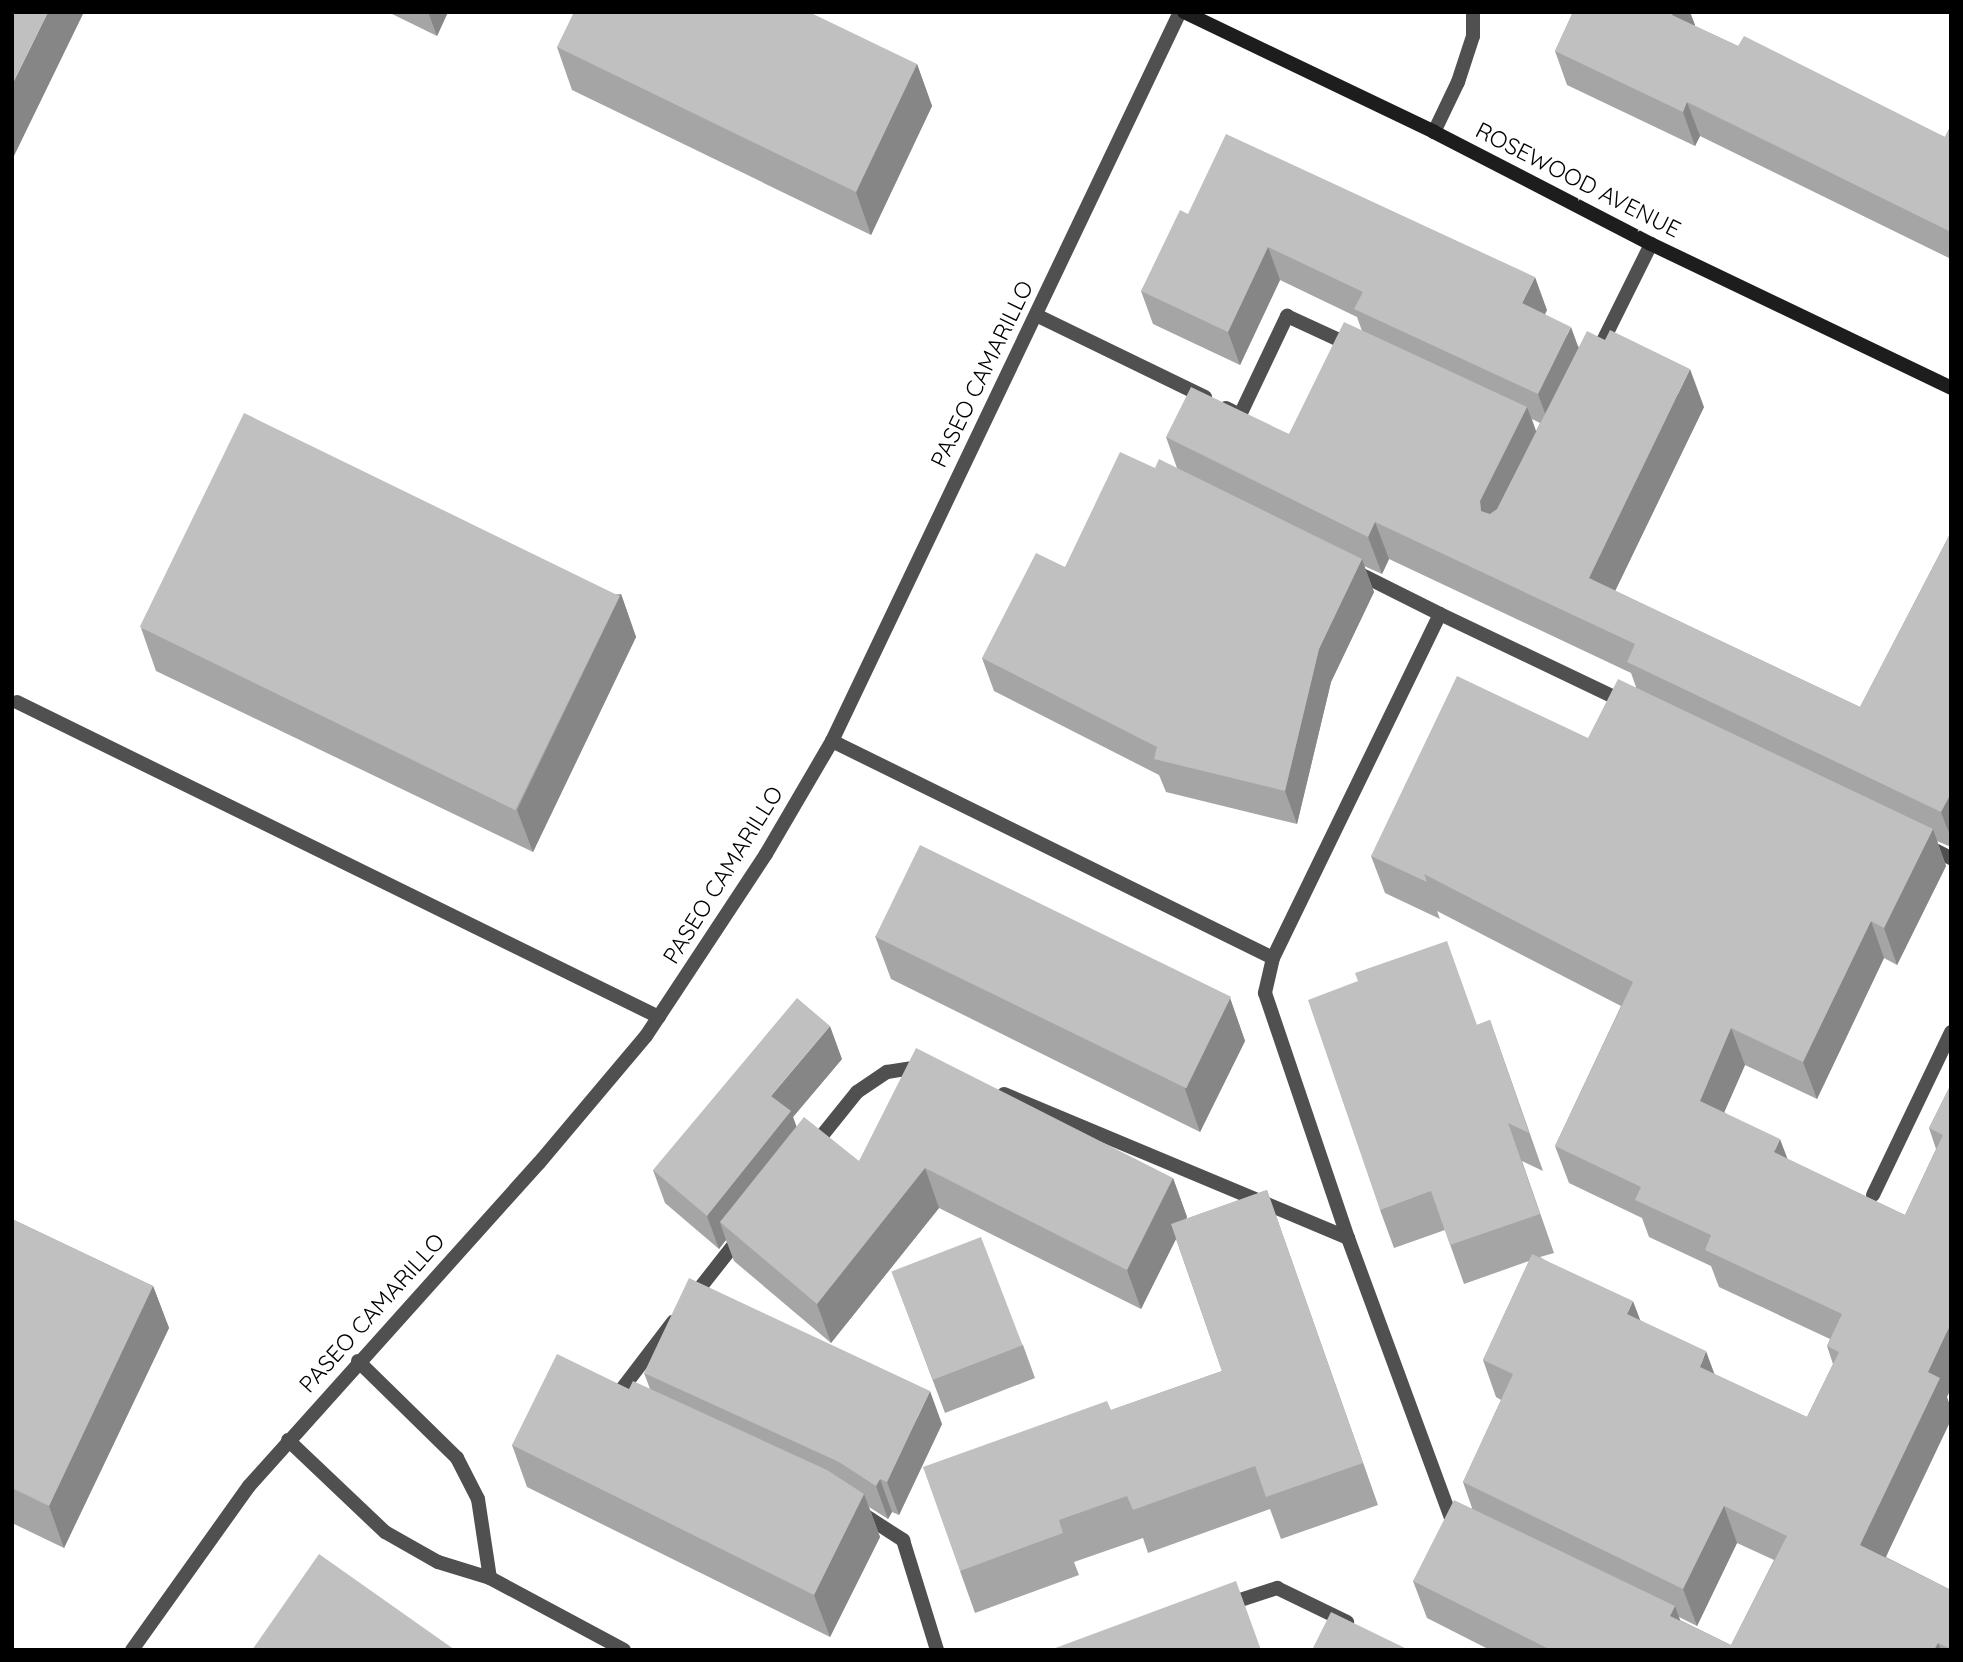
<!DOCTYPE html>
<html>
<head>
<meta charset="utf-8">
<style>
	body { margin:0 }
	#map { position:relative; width:1963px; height:1662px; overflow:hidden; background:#fff; font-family:Quicksand,sans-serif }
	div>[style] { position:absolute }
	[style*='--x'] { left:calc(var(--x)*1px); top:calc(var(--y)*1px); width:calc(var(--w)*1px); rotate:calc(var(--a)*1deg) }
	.service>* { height:14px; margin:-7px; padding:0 7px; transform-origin:7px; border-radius:7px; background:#505050 }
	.minor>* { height:14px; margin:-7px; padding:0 7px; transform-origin:7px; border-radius:7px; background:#505050 }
	.secondary>* { height:14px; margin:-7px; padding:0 7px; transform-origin:7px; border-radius:7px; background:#1d1d1d }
	.wall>* { inset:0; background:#a5a5a5 }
	.shaded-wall>* { inset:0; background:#868686 }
	.building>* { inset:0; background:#c0c0c0; transform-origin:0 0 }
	span { translate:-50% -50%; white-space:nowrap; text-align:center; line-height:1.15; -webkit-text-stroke:7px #fff; paint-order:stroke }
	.street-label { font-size:23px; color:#000 }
	.frame { position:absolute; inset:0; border:14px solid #000; pointer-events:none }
</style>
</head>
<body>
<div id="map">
	<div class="service">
		<i style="--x:1434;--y:132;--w:55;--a:-64.4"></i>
		<i style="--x:1458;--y:82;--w:48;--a:-71.9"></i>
		<i style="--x:1473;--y:36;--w:24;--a:-90"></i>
		<i style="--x:1036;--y:315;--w:188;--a:25.9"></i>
		<i style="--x:1596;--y:355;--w:124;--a:-63.6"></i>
		<i style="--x:1226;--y:408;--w:16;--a:27"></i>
		<i style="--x:1240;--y:415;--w:110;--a:-64.6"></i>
		<i style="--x:1287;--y:316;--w:72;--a:24.8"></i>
		<i style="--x:1352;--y:570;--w:98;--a:26.6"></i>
		<i style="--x:1440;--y:614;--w:382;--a:115.9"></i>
		<i style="--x:1273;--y:958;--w:36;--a:103"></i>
		<i style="--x:1265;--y:993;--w:259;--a:71.3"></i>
		<i style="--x:1348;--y:1238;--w:298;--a:69.8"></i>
		<i style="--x:1451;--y:1518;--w:11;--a:27"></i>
		<i style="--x:1440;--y:614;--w:207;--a:25.5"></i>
		<i style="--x:17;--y:702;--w:715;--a:26.14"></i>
		<i style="--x:832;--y:741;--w:491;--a:26.2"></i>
		<i style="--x:1927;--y:846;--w:27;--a:27"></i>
		<i style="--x:1004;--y:1094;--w:373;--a:22.7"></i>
		<i style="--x:812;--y:1148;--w:72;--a:-51.2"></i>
		<i style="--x:857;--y:1092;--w:36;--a:-34"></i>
		<i style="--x:887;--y:1072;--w:36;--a:-9"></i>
		<i style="--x:1873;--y:1195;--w:181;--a:-64.4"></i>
		<i style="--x:692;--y:1298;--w:78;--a:-51.8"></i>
		<i style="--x:358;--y:1361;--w:139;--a:44.4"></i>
		<i style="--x:457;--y:1458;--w:46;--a:62.9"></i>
		<i style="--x:478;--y:1499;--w:80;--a:81.4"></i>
		<i style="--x:615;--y:1398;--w:96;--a:-52.7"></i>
		<i style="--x:288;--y:1440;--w:134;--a:43.5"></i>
		<i style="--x:385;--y:1532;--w:61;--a:29.5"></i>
		<i style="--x:438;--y:1562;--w:54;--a:17.1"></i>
		<i style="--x:490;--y:1578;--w:152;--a:28.2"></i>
		<i style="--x:858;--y:1511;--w:54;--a:32.8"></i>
		<i style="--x:903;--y:1540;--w:115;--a:72.8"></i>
		<i style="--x:1228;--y:1604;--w:52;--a:-18.1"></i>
		<i style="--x:1277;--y:1588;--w:78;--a:25.9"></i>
	</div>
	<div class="minor">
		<i style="--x:132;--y:1650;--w:201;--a:-54.5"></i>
		<i style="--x:249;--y:1486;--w:434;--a:-48.1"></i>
		<i style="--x:539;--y:1163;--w:166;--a:-49.9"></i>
		<i style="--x:646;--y:1036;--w:218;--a:-56.6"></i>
		<i style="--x:766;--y:854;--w:131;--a:-59.7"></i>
		<i style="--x:832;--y:741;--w:808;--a:-64.48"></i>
	</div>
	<div class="secondary">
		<i style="--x:1184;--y:12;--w:277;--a:25.6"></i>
		<i style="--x:1434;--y:132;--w:244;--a:27.3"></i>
		<i style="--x:1651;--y:244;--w:333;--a:25.6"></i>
	</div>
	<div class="wall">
		<i style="clip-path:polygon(388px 12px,448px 12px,437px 36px)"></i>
		<i style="clip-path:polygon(1573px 12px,1690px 12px,1695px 26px,1738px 46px,1945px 137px,1951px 125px,1951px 259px,1700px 136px,1695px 146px,1567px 85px,1555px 51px)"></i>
		<i style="clip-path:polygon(557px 47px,917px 64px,932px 106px,871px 235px,572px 90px)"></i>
		<i style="clip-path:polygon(evenodd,1188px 214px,1547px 310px,1545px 314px,1579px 347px,1704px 407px,1615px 591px,1860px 707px,1951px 532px,1951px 847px,1937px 841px,1946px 866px,1897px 965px,1884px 958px,1817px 1099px,1745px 1065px,1724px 1112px,1787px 1159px,1905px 1215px,1936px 1149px,1929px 1128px,1951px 1084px,1947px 1397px,1886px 1557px,1951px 1590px,1951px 1650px,1490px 1650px,1427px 1618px,1413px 1581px,1472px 1508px,1463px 1482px,1501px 1400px,1496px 1397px,1483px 1360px,1529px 1261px,1464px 1284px,1445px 1230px,1394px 1248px,1380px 1210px,1477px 1025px,1490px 1020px,1543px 1171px,1522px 1161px,1554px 1253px,1540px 1257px,1640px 1320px,1714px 1374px,1807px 1417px,1833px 1364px,1827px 1346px,1830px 1339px,1719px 1287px,1711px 1266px,1649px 1237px,1642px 1218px,1569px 1183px,1555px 1146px,1621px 1006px,1437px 911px,1440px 919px,1385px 893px,1371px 856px,1588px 738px,1636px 687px,1631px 673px,1389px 559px,1382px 574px,1364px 566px,1374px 592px,1331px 682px,1297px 824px,1166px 792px,1159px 775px,994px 691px,982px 658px,1155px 468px,1177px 468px,1166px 437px,1289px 434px,1362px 331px,1357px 317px,1280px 280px,1240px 365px,1153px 324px,1141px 291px,1188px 214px,1532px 419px,1540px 423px,1536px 431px,1532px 419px,1188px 214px,1737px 1543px,1774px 1560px,1731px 1645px,1680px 1620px,1679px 1617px,1697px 1626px,1737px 1543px)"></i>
		<i style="clip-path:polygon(621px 594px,636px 637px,533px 852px,156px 671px,141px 628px)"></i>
		<i style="clip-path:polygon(875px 936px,1230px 998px,1245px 1041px,1200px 1132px,891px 979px)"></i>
		<i style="clip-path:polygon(842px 1059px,793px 1117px,796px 1126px,859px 1161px,1173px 1178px,1187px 1217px,1186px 1219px,1267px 1190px,1378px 1505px,1281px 1539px,1270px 1509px,1148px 1553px,1143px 1538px,1074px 1562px,1079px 1575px,975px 1613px,960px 1571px,1111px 1410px,1222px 1371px,1176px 1239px,1141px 1309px,939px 1208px,831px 1343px,734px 1261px,726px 1240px,719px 1249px,665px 1203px,653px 1170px)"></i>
		<i style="clip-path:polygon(12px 1219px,153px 1286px,169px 1328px,64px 1548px,12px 1523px)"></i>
		<i style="clip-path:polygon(892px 1272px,1023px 1345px,1035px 1378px,945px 1413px)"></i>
		<i style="clip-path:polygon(644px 1373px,942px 1424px,899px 1515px,892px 1512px,888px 1519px,869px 1507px,880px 1537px,830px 1637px,527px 1487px,512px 1445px,629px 1389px,650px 1389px)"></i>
	</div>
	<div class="shaded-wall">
		<i style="clip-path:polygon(48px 12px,84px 12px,12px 160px,12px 85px)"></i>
		<i style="clip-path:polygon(428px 12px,448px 12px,437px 36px)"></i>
		<i style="clip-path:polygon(1673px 12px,1690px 12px,1695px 25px,1684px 49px,1672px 15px)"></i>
		<i style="clip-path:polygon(917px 64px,932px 106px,871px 235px,856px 192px)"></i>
		<i style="clip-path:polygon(1687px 102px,1700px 136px,1695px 146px,1683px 112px)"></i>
		<i style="clip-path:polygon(1268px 247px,1280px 280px,1240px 365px,1228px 332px)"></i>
		<i style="clip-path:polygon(1535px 277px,1547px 310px,1534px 336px,1522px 303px)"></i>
		<i style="clip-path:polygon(1571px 327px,1583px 360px,1550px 427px,1538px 394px)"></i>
		<i style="clip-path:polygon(1690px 369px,1704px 407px,1603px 616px,1589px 578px)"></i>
		<i style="clip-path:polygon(1527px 407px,1541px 445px,1493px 538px,1481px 511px,1480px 501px)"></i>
		<i style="clip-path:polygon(1375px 522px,1389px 559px,1382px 574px,1368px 537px)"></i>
		<i style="clip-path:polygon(1362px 559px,1374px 592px,1331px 682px,1297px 824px,1285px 791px,1319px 649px)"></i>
		<i style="clip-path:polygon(621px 594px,636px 637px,533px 852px,517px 810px)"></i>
		<i style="clip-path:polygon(1949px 797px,1951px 804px,1951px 838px,1941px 812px)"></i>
		<i style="clip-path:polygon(1933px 829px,1946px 866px,1897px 965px,1884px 928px)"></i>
		<i style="clip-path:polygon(1871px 921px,1884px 958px,1817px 1099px,1803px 1062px)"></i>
		<i style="clip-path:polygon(1230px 998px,1245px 1041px,1200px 1132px,1185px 1089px)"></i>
		<i style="clip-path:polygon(830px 1026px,842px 1059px,793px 1117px,803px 1144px,720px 1222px,726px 1240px,719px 1249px,707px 1216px,771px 1096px)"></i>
		<i style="clip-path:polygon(1731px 1028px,1745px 1065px,1713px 1138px,1700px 1101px)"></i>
		<i style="clip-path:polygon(1780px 1139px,1794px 1176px,1774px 1152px)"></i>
		<i style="clip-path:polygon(925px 1168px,939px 1208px,831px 1343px,817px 1304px)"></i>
		<i style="clip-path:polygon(1173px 1178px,1187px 1217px,1141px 1309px,1127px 1270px)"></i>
		<i style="clip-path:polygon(153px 1286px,169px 1328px,64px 1548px,49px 1506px)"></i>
		<i style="clip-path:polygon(1633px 1301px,1647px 1338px,1627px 1314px)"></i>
		<i style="clip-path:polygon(1951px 1323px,1951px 1389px,1947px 1397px,1951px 1408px,1951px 1420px,1874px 1582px,1860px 1545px,1928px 1372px)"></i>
		<i style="clip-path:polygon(1706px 1351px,1720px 1389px,1700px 1367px)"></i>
		<i style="clip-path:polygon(930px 1391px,942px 1424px,899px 1515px,887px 1482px)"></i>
		<i style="clip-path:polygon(880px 1479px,892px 1512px,888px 1519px,876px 1486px)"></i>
		<i style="clip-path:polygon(864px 1494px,880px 1537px,830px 1637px,814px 1595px)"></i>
		<i style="clip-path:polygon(1724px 1506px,1737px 1543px,1697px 1626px,1683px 1589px)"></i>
		<i style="clip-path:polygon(1675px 1606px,1688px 1643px,1670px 1616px)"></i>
		<i style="clip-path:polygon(1938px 1643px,1941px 1650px,1934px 1650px)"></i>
	</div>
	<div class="building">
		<i style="clip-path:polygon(12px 12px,48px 12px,12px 85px)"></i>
		<i style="clip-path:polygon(574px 12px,809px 12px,917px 64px,856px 192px,557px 47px)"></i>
		<i style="clip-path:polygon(1573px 12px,1673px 12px,1672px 15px,1738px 46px,1744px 36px,1945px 137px,1951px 125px,1951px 232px,1687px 102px,1683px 112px,1555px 51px)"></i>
		<i style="clip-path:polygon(1226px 134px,1535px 277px,1522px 303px,1571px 327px,1538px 394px,1354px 309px,1363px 292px,1268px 247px,1228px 332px,1141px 291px,1180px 210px,1188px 214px)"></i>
		<i style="clip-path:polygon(1344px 322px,1527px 407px,1480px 501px,1481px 511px,1490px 514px,1497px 509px,1587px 331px,1605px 340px,1610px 330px,1690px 369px,1589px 578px,1860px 707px,1951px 532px,1951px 798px,1949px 797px,1941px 812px,1627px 662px,1635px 644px,1375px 522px,1368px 537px,1166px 437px,1191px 387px,1289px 434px)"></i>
		<i style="left:244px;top:413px;width:418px;height:238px;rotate:26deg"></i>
		<i style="clip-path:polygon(1120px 452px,1155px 468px,1159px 459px,1362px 559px,1319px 649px,1285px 791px,1154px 759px,1157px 747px,982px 658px,1036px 553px,1065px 567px)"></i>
		<i style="clip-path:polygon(1457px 676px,1588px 738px,1618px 679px,1933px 829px,1884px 928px,1871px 921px,1803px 1062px,1731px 1028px,1700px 1101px,1780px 1139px,1774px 1152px,1905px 1215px,1943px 1135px,1929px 1128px,1951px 1084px,1951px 1323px,1928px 1372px,1940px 1378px,1860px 1545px,1951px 1590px,1951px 1649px,1938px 1643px,1934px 1650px,1551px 1650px,1413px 1581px,1454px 1500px,1675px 1606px,1670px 1616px,1731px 1645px,1787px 1536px,1724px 1506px,1683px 1589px,1463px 1482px,1513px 1374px,1483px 1360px,1532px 1254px,1633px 1301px,1627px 1314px,1706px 1351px,1700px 1367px,1807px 1417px,1839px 1352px,1827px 1346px,1842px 1314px,1705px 1250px,1711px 1235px,1635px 1200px,1641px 1187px,1555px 1146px,1633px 982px,1424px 874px,1427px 882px,1371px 856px)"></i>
		<i style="left:920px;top:845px;width:346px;height:102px;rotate:26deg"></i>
		<i style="clip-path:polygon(1447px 941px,1477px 1025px,1490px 1020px,1529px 1133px,1508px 1123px,1540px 1214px,1450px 1245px,1431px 1191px,1380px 1210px,1308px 1000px,1358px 981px,1355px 973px)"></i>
		<i style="clip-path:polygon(797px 998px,830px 1026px,771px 1096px,791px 1111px,707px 1216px,653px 1170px)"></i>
		<i style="clip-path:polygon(916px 1048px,1173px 1178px,1127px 1270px,925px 1168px,817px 1304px,720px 1222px,804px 1117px,859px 1161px)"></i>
		<i style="clip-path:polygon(1267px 1190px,1363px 1463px,1266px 1497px,1255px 1466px,1133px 1510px,1127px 1496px,1059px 1520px,1063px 1533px,960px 1571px,923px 1467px,1107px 1401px,1111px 1410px,1222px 1371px,1171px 1224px)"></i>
		<i style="clip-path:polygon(12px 1219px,153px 1286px,49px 1506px,12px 1488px)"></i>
		<i style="left:981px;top:1237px;width:116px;height:96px;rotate:69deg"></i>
		<i style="clip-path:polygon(689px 1278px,930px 1391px,887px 1482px,880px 1479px,876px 1486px,839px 1462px,644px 1373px)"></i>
		<i style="clip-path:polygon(557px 1354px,629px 1389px,633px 1381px,827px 1470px,864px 1494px,814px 1595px,512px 1445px)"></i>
		<i style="clip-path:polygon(319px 1554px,455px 1650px,252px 1650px)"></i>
		<i style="clip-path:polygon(1236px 1581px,1261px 1650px,1050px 1650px)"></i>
		<i style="clip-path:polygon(1331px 1612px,1409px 1650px,1312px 1650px)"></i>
	</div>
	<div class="street-label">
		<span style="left:1578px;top:180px;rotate:27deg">ROSEWOOD AVENUE</span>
		<span style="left:982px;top:374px;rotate:-64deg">PASEO CAMARILLO</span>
		<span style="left:723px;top:875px;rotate:-58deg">PASEO CAMARILLO</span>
		<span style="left:372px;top:1313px;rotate:-48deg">PASEO CAMARILLO</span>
	</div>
	<div class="frame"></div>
</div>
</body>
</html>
